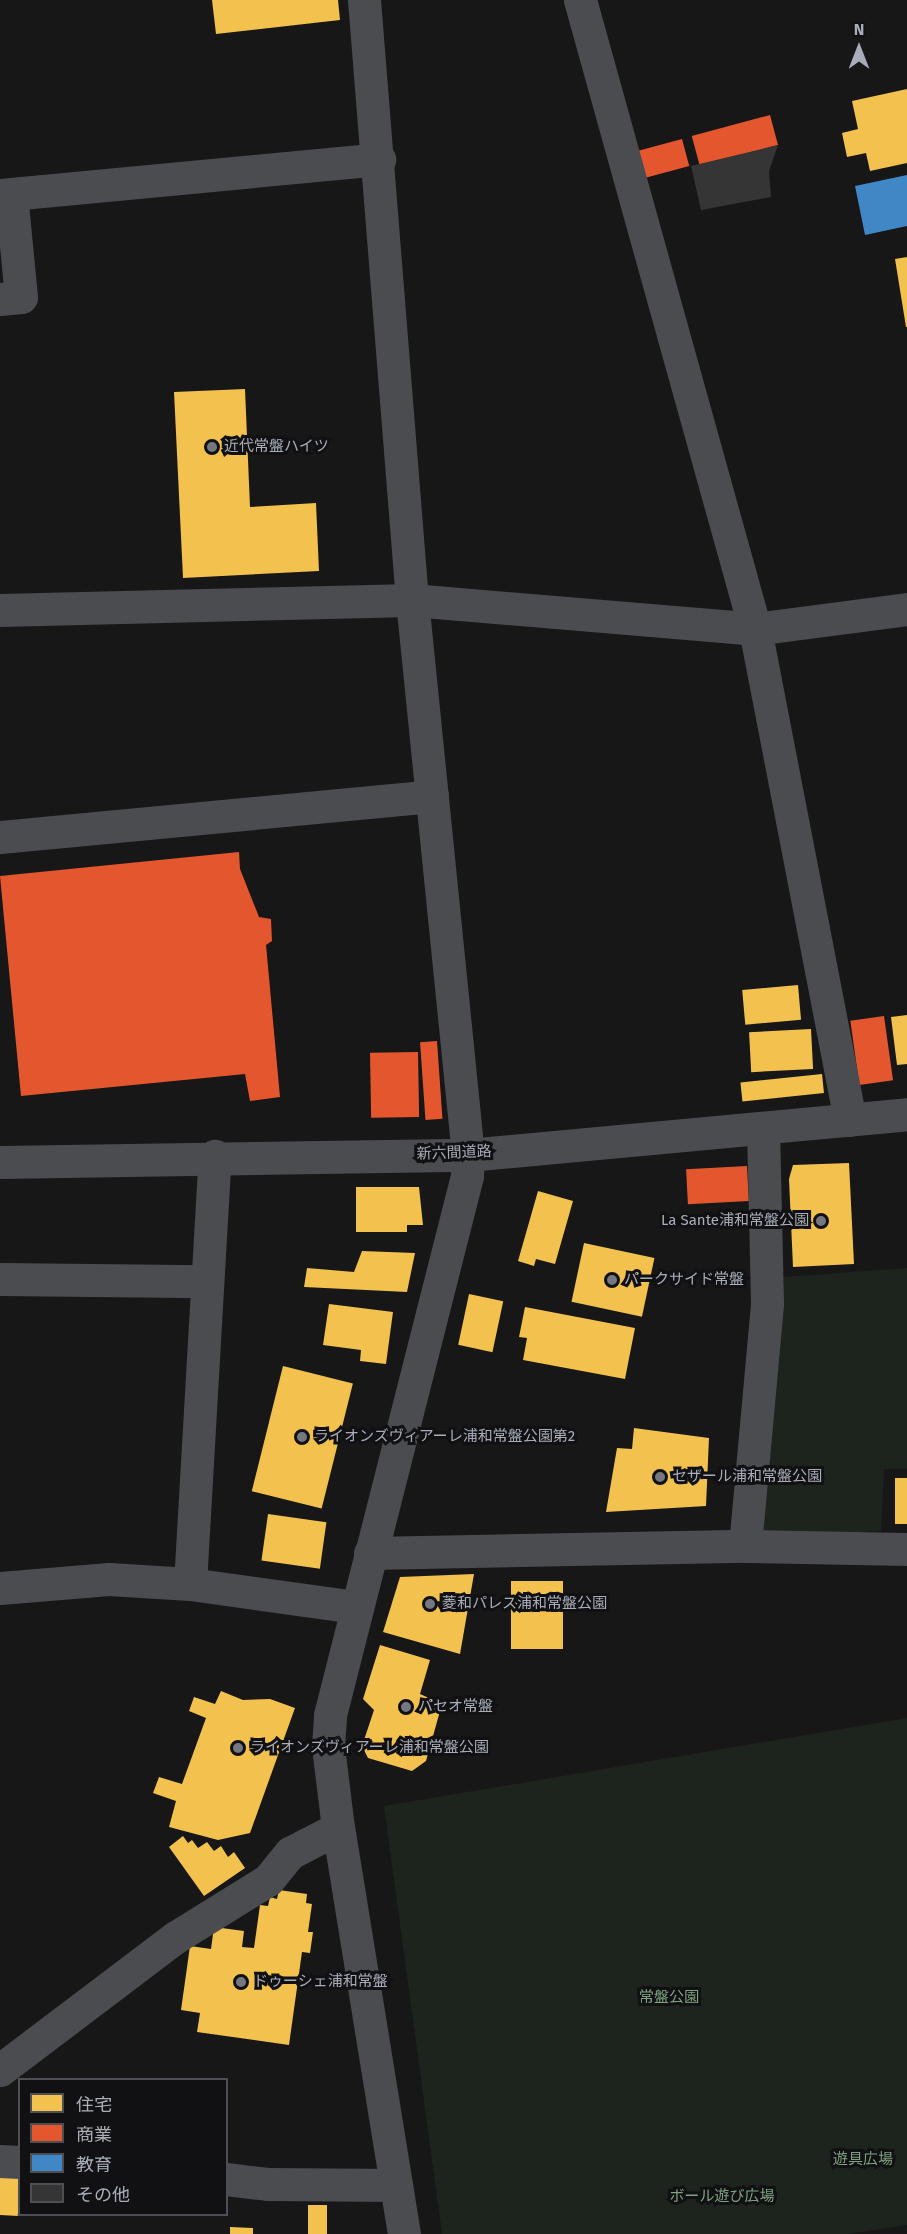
<!DOCTYPE html>
<html>
<head>
<meta charset="utf-8">
<style>
	body { margin:0 }
	#map { position:relative; width:907px; height:2234px; overflow:hidden; background:#171717; font-family:"Fira Sans","Noto Sans JP",sans-serif }
	div>[style] { position:absolute }
	[style*='--x'] { left:calc(var(--x)*1px); top:calc(var(--y)*1px); width:calc(var(--w)*1px); rotate:calc(var(--a)*1deg) }
	.green>* { inset:0; background:#1d241e }
	.homes>* { inset:0; background:#f2c14e; transform-origin:0 0 }
	.shops>* { inset:0; background:#e4572e; transform-origin:0 0 }
	.schools>* { inset:0; background:#3f88c5 }
	.building>* { inset:0; background:#353536 }
	.minor>* { height:33px; margin:-16.5px; padding:0 16.5px; transform-origin:16.5px; border-radius:16.5px; background:#4b4c50 }
	.tertiary>* { height:33px; margin:-16.5px; padding:0 16.5px; transform-origin:16.5px; border-radius:16.5px; background:#4b4c50 }
	.dots>* { width:16px; height:16px; translate:-50% -50%; box-sizing:border-box; border:3px solid #111113; border-radius:50% }
	span { translate:-50% -50%; white-space:nowrap; text-align:center; line-height:1.15; -webkit-text-stroke:6px #111113; paint-order:stroke }
	.poi-label { font-size:15px; color:#a8adb8 }
	.left { translate:0 -50%; text-align:left }
	.right { translate:-100% -50%; text-align:right }
	.street-label { font-size:15px; color:#a8adb8 }
	.park-label { font-size:15px; color:#7fa381 }
	.legend { position:absolute; left:18px; top:2078px; width:210px; height:138px; box-sizing:border-box; background:#111113; border:2px solid #4d4f55; margin:0; padding:8px 10px; list-style:none; font-size:18px; color:#a8adb8 }
	.legend li { display:flex; align-items:center; gap:12px; height:30px }
	.legend b { width:30px; border:2px solid #4d4f55 }
	.north { position:absolute; left:829px; top:18px; width:60px; height:60px; -webkit-text-stroke:4px #111113; paint-order:stroke; rotate:0deg; font-size:16px; font-weight:700; line-height:24px; text-align:center; color:#a8adb8 }
	.north::after { content:''; display:block; margin:auto; width:21px; height:27px; background:#a8adb8; clip-path:polygon(50% 0,100% 100%,50% 72%,0 100%) }
</style>
</head>
<body>
<div id="map">
	<div class="green">
		<i style="clip-path:polygon(907px 1268px,907px 1469px,884px 1469px,881px 1531px,761px 1537px,784px 1277px)"></i>
		<i style="clip-path:polygon(907px 1718px,907px 2225px,848px 2234px,442px 2234px,384px 1806px)"></i>
	</div>
	<div class="homes">
		<i style="clip-path:polygon(212px 0,338px 0,340px 20px,216px 34px)"></i>
		<i style="clip-path:polygon(907px 89px,907px 163px,870px 171px,866px 153px,847px 157px,842px 133px,858px 129px,852px 101px)"></i>
		<i style="clip-path:polygon(907px 257px,907px 327px,906px 327px,895px 259px)"></i>
		<i style="clip-path:polygon(245px 389px,250px 507px,316px 503px,319px 571px,183px 578px,174px 392px)"></i>
		<i style="left:798px;top:985px;width:35px;height:56px;rotate:85deg"></i>
		<i style="clip-path:polygon(907px 1015px,907px 1064px,897px 1065px,891px 1017px)"></i>
		<i style="left:811px;top:1029px;width:40px;height:62px;rotate:87deg"></i>
		<i style="left:822px;top:1074px;width:19px;height:82px;rotate:84deg"></i>
		<i style="clip-path:polygon(849px 1163px,854px 1264px,793px 1267px,789px 1179px,793px 1165px)"></i>
		<i style="clip-path:polygon(356px 1187px,419px 1187px,423px 1225px,407px 1225px,407px 1232px,356px 1232px)"></i>
		<i style="clip-path:polygon(538px 1191px,573px 1201px,555px 1264px,536px 1259px,534px 1266px,518px 1261px)"></i>
		<i style="left:584px;top:1243px;width:72px;height:60px;rotate:12deg"></i>
		<i style="clip-path:polygon(362px 1251px,415px 1253px,407px 1292px,304px 1287px,307px 1268px,354px 1272px)"></i>
		<i style="left:469px;top:1294px;width:35px;height:52px;rotate:12deg"></i>
		<i style="clip-path:polygon(329px 1304px,393px 1312px,386px 1364px,360px 1361px,361px 1350px,323px 1345px)"></i>
		<i style="clip-path:polygon(525px 1307px,635px 1328px,625px 1379px,523px 1360px,527px 1338px,519px 1337px)"></i>
		<i style="left:283px;top:1366px;width:72px;height:129px;rotate:14deg"></i>
		<i style="clip-path:polygon(634px 1428px,709px 1438px,706px 1506px,606px 1512px,617px 1448px,632px 1449px)"></i>
		<i style="left:895px;top:1478px;width:12px;height:46px"></i>
		<i style="left:268px;top:1514px;width:59px;height:47px;rotate:8deg"></i>
		<i style="clip-path:polygon(474px 1574px,460px 1654px,383px 1632px,400px 1577px)"></i>
		<i style="left:563px;top:1581px;width:68px;height:52px;rotate:90deg"></i>
		<i style="clip-path:polygon(380px 1645px,430px 1660px,420px 1694px,442px 1704px,426px 1761px,412px 1771px,368px 1758px,362px 1746px,374px 1710px,363px 1699px)"></i>
		<i style="clip-path:polygon(221px 1691px,243px 1700px,270px 1699px,295px 1708px,250px 1833px,218px 1840px,169px 1827px,176px 1801px,153px 1793px,159px 1777px,182px 1784px,206px 1718px,189px 1711px,194px 1697px,215px 1704px)"></i>
		<i style="clip-path:polygon(183px 1836px,188px 1843px,192px 1840px,198px 1848px,207px 1842px,214px 1851px,221px 1846px,228px 1857px,234px 1852px,245px 1868px,204px 1896px,169px 1847px)"></i>
		<i style="clip-path:polygon(279px 1890px,307px 1894px,306px 1903px,312px 1904px,308px 1932px,313px 1932px,310px 1953px,302px 1952px,289px 2045px,197px 2032px,200px 2013px,181px 2010px,190px 1946px,211px 1949px,214px 1927px,244px 1931px,242px 1947px,254px 1948px,260px 1905px,268px 1906px,270px 1897px,277px 1899px)"></i>
		<i style="left:0;top:2173px;width:20px;height:42px;rotate:3deg"></i>
		<i style="left:308px;top:2205px;width:19px;height:29px"></i>
		<i style="clip-path:polygon(230px 2227px,253px 2228px,253px 2234px,230px 2234px)"></i>
	</div>
	<div class="shops">
		<i style="left:770px;top:115px;width:31px;height:81px;rotate:75deg"></i>
		<i style="left:682px;top:139px;width:28px;height:49px;rotate:75deg"></i>
		<i style="clip-path:polygon(239px 852px,240px 869px,259px 917px,271px 919px,272px 941px,266px 945px,280px 1097px,250px 1101px,245px 1074px,21px 1096px,0 876px)"></i>
		<i style="left:884px;top:1016px;width:65px;height:34px;rotate:82deg"></i>
		<i style="left:437px;top:1041px;width:78px;height:17px;rotate:86deg"></i>
		<i style="left:418px;top:1052px;width:65px;height:48px;rotate:89deg"></i>
		<i style="left:747px;top:1166px;width:35px;height:61px;rotate:87deg"></i>
	</div>
	<div class="schools">
		<i style="clip-path:polygon(907px 175px,907px 226px,865px 235px,855px 186px)"></i>
	</div>
	<div class="building">
		<i style="clip-path:polygon(778px 145px,769px 171px,771px 197px,701px 210px,691px 166px)"></i>
	</div>
	<div class="minor">
		<i style="--x:364;--y:0;--w:602;--a:85.43"></i>
		<i style="--x:412;--y:600;--w:558;--a:84.24"></i>
		<i style="--x:580;--y:0;--w:653;--a:74.45"></i>
		<i style="--x:755;--y:629;--w:500;--a:79.05"></i>
		<i style="--x:0;--y:195;--w:381;--a:-5.4"></i>
		<i style="--x:0;--y:299;--w:21;--a:-5"></i>
		<i style="--x:21;--y:297;--w:103;--a:-95.5"></i>
		<i style="--x:0;--y:837;--w:434;--a:-5.4"></i>
		<i style="--x:0;--y:1279;--w:207;--a:0.6"></i>
		<i style="--x:745;--y:1546;--w:244;--a:-84.8"></i>
		<i style="--x:767;--y:1303;--w:174;--a:-91.3"></i>
		<i style="--x:370;--y:1553;--w:375;--a:-1.1"></i>
		<i style="--x:745;--y:1546;--w:162;--a:1.1"></i>
		<i style="--x:190;--y:1584;--w:429;--a:-86.7"></i>
		<i style="--x:0;--y:1588;--w:109;--a:-4.7"></i>
		<i style="--x:109;--y:1579;--w:81;--a:3.5"></i>
		<i style="--x:190;--y:1584;--w:168;--a:7.9"></i>
		<i style="--x:0;--y:2070;--w:221;--a:-37.1"></i>
		<i style="--x:176;--y:1937;--w:108;--a:-31.8"></i>
		<i style="--x:268;--y:1880;--w:35;--a:-51"></i>
		<i style="--x:290;--y:1853;--w:54;--a:-27.5"></i>
		<i style="--x:0;--y:2161;--w:20;--a:3"></i>
		<i style="--x:226;--y:2179;--w:42;--a:6.8"></i>
		<i style="--x:268;--y:2184;--w:128;--a:0.4"></i>
	</div>
	<div class="tertiary">
		<i style="--x:0;--y:610;--w:412;--a:-1.4"></i>
		<i style="--x:412;--y:600;--w:344;--a:4.8"></i>
		<i style="--x:755;--y:629;--w:153;--a:-7.5"></i>
		<i style="--x:0;--y:1162;--w:468;--a:-0.9"></i>
		<i style="--x:468;--y:1155;--w:441;--a:-5.3"></i>
		<i style="--x:404;--y:2234;--w:411;--a:-99.2"></i>
		<i style="--x:338;--y:1828;--w:83;--a:-97"></i>
		<i style="--x:328;--y:1746;--w:31;--a:-86"></i>
		<i style="--x:330;--y:1715;--w:556;--a:-75.74"></i>
		<i style="--x:467;--y:1176;--w:21;--a:-87"></i>
	</div>
	<div class="dots">
		<i style="left:212px;top:447px;background:#757880"></i>
		<i style="left:821px;top:1221px;background:#757880"></i>
		<i style="left:612px;top:1280px;background:#757880"></i>
		<i style="left:302px;top:1437px;background:#757880"></i>
		<i style="left:660px;top:1477px;background:#757880"></i>
		<i style="left:430px;top:1604px;background:#757880"></i>
		<i style="left:406px;top:1707px;background:#757880"></i>
		<i style="left:238px;top:1748px;background:#757880"></i>
		<i style="left:241px;top:1982px;background:#757880"></i>
	</div>
	<div class="poi-label">
		<span class="left" style="left:224px;top:447px">近代常盤ハイツ</span>
		<span class="right" style="left:809px;top:1221px">La Sante浦和常盤公園</span>
		<span class="left" style="left:624px;top:1280px">パークサイド常盤</span>
		<span class="left" style="left:314px;top:1437px">ライオンズヴィアーレ浦和常盤公園第2</span>
		<span class="left" style="left:672px;top:1477px">セザール浦和常盤公園</span>
		<span class="left" style="left:442px;top:1604px">菱和パレス浦和常盤公園</span>
		<span class="left" style="left:418px;top:1707px">パセオ常盤</span>
		<span class="left" style="left:250px;top:1748px">ライオンズヴィアーレ浦和常盤公園</span>
		<span class="left" style="left:253px;top:1982px">ドゥーシェ浦和常盤</span>
	</div>
	<div class="street-label">
		<span style="left:454px;top:1153px;rotate:-2deg">新六間道路</span>
	</div>
	<div class="park-label">
		<span style="left:669px;top:1998px">常盤公園</span>
		<span style="left:863px;top:2160px">遊具広場</span>
		<span style="left:722px;top:2197px">ボール遊び広場</span>
	</div>
	<ul class="legend">
	<li><b style="height:16px;background:#f2c14e"></b>住宅</li>
	<li><b style="height:16px;background:#e4572e"></b>商業</li>
	<li><b style="height:16px;background:#3f88c5"></b>教育</li>
	<li><b style="height:16px;background:#353536"></b>その他</li>
	</ul>
	<div class="north">N</div>
</div>
</body>
</html>
